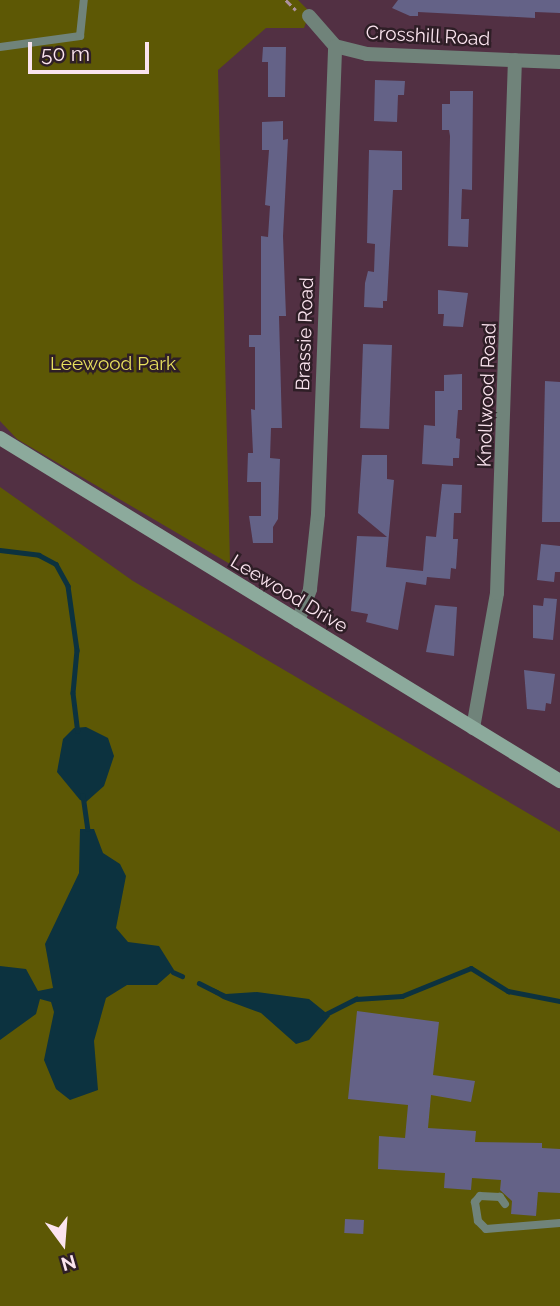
<!DOCTYPE html>
<html>
<head>
<meta charset="utf-8">
<style>
	body { margin:0 }
	#map { position:relative; width:560px; height:1306px; overflow:hidden; background:#523043; font-family:Raleway,sans-serif }
	div>[style] { position:absolute }
	[style*='--x'] { left:calc(var(--x)*1px); top:calc(var(--y)*1px); width:calc(var(--w)*1px); rotate:calc(var(--a)*1deg) }
	.green>* { inset:0; background:#5d5805 }
	.water>* { inset:0; background:#0c323f }
	.stream>* { height:4.5px; margin:-2.25px; padding:0 2.25px; transform-origin:2.25px; border-radius:2.25px; background:#0c323f }
	.building>* { inset:0; background:#646287; transform-origin:0 0 }
	.path>* { height:2.5px; margin-top:-1.25px; transform-origin:0; background:repeating-linear-gradient(90deg,#ad91a0 0 7px,transparent 0 10.5px) }
	.lane>* { height:8px; margin:-4px; padding:0 4px; transform-origin:4px; border-radius:4px; background:#70837a }
	.street>* { height:14px; margin:-7px; padding:0 7px; transform-origin:7px; border-radius:7px; background:#70837a }
	.secondary>* { height:14px; margin:-7px; padding:0 7px; transform-origin:7px; border-radius:7px; background:#8caa9c }
	span { translate:-50% -50%; white-space:nowrap; text-align:center; line-height:1.15; -webkit-text-stroke:5px #2e1e26; paint-order:stroke }
	.street-label { font-size:19px; color:#fbe4ef }
	.park-label { font-size:19px; color:#e7df5e }
	.north { position:absolute; left:28px; top:1208px; width:70px; height:70px; -webkit-text-stroke:5px #2e1e26; paint-order:stroke; rotate:164deg; font-size:19px; font-weight:700; line-height:28px; text-align:center; color:#fbe4ef }
	.north::after { content:''; display:block; margin:auto; width:24px; height:32px; background:#fbe4ef; clip-path:polygon(50% 0,100% 100%,50% 72%,0 100%) }
	.scale { position:absolute; left:28px; top:42px; width:121px; height:32px; box-sizing:border-box; border:4px solid #fbe4ef; border-top:0; padding-left:9px; font-size:21px; line-height:24px; white-space:nowrap; color:#fbe4ef; -webkit-text-stroke:5px #2e1e26; paint-order:stroke }
</style>
</head>
<body>
<div id="map">
	<div class="green">
		<i style="clip-path:polygon(0 0,298px 0,310px 12px,304px 28px,266px 28px,218px 70px,230px 564px,17px 439px,0 421px)"></i>
		<i style="clip-path:polygon(0 487px,133px 581px,560px 832px,560px 1306px,0 1306px)"></i>
	</div>
	<div class="water">
		<i style="clip-path:polygon(86px 727px,108px 738px,114px 756px,104px 786px,86px 802px,80px 800px,57px 772px,63px 739px,74px 728px)"></i>
		<i style="clip-path:polygon(80px 829px,94px 829px,103px 853px,120px 864px,126px 876px,116px 928px,128px 942px,159px 946px,174px 970px,157px 985px,127px 985px,106px 998px,94px 1041px,98px 1090px,70px 1100px,56px 1089px,44px 1060px,54px 1012px,51px 1002px,40px 999px,36px 1014px,0 1040px,0 966px,26px 969px,38px 991px,53px 988px,45px 944px,79px 873px)"></i>
		<i style="clip-path:polygon(213px 988px,226px 994px,257px 992px,309px 999px,330px 1016px,309px 1040px,296px 1044px,261px 1013px,223px 999px,210px 991px)"></i>
	</div>
	<div class="stream">
		<i style="--x:0;--y:550;--w:39;--a:7"></i>
		<i style="--x:39;--y:555;--w:19;--a:28"></i>
		<i style="--x:56;--y:564;--w:25;--a:61"></i>
		<i style="--x:68;--y:586;--w:65;--a:82"></i>
		<i style="--x:77;--y:650;--w:43;--a:95.3"></i>
		<i style="--x:73;--y:693;--w:38;--a:83"></i>
		<i style="--x:83;--y:795;--w:34;--a:82"></i>
		<i style="--x:173;--y:972;--w:10;--a:24"></i>
		<i style="--x:199;--y:983;--w:20;--a:27"></i>
		<i style="--x:324;--y:1015;--w:36;--a:-27"></i>
		<i style="--x:356;--y:999;--w:46;--a:-3.7"></i>
		<i style="--x:402;--y:996;--w:74;--a:-22.1"></i>
		<i style="--x:471;--y:968;--w:44;--a:31.9"></i>
		<i style="--x:508;--y:991;--w:53;--a:10.9"></i>
	</div>
	<div class="building">
		<i style="clip-path:polygon(398px 0,560px 0,560px 13px,535px 12px,535px 18px,418px 12px,418px 16px,410px 16px,392px 8px)"></i>
		<i style="clip-path:polygon(263px 47px,286px 47px,285px 97px,268px 97px,268px 62px,262px 62px)"></i>
		<i style="clip-path:polygon(375px 80px,405px 81px,404px 95px,398px 95px,397px 122px,374px 121px)"></i>
		<i style="clip-path:polygon(450px 91px,473px 91px,472px 190px,462px 189px,461px 219px,469px 219px,468px 247px,448px 246px,450px 136px,449px 130px,442px 130px,442px 104px,450px 104px)"></i>
		<i style="clip-path:polygon(283px 121px,283px 140px,288px 139px,283px 236px,286px 316px,279px 316px,282px 428px,271px 428px,270px 458px,280px 459px,278px 519px,273px 527px,273px 543px,253px 543px,249px 516px,261px 516px,261px 482px,247px 482px,248px 453px,253px 453px,251px 409px,255px 410px,255px 347px,249px 347px,249px 335px,261px 335px,261px 236px,268px 237px,270px 206px,265px 205px,269px 150px,262px 150px,262px 122px)"></i>
		<i style="clip-path:polygon(369px 150px,402px 151px,402px 190px,393px 190px,387px 301px,383px 301px,383px 308px,364px 307px,365px 283px,368px 271px,374px 272px,375px 244px,367px 243px)"></i>
		<i style="clip-path:polygon(438px 290px,468px 293px,463px 327px,443px 326px,444px 314px,438px 314px)"></i>
		<i style="left:363px;top:344px;width:29px;height:84px;rotate:2deg"></i>
		<i style="clip-path:polygon(462px 374px,462px 410px,458px 410px,456px 438px,460px 439px,459px 458px,453px 458px,453px 466px,422px 464px,424px 425px,435px 426px,435px 391px,444px 391px,444px 375px)"></i>
		<i style="clip-path:polygon(545px 381px,560px 382px,560px 522px,542px 522px)"></i>
		<i style="clip-path:polygon(362px 455px,387px 455px,387px 479px,394px 480px,386px 567px,423px 571px,426px 536px,436px 537px,442px 484px,462px 485px,461px 513px,454px 513px,453px 539px,458px 539px,456px 569px,451px 568px,450px 579px,427px 577px,426px 585px,406px 582px,398px 630px,366px 622px,368px 614px,351px 611px,357px 536px,387px 537px,358px 513px)"></i>
		<i style="clip-path:polygon(541px 544px,560px 546px,560px 572px,555px 572px,554px 582px,537px 580px)"></i>
		<i style="clip-path:polygon(544px 598px,557px 599px,553px 640px,533px 638px,533px 605px,543px 606px)"></i>
		<i style="clip-path:polygon(435px 605px,457px 607px,454px 656px,426px 652px)"></i>
		<i style="clip-path:polygon(524px 670px,555px 674px,551px 704px,546px 703px,545px 711px,527px 709px)"></i>
		<i style="clip-path:polygon(357px 1011px,439px 1022px,433px 1075px,475px 1081px,471px 1102px,431px 1095px,428px 1128px,476px 1131px,475px 1142px,542px 1143px,542px 1148px,560px 1149px,560px 1193px,538px 1192px,536px 1216px,511px 1214px,512px 1201px,500px 1190px,501px 1180px,472px 1178px,471px 1190px,444px 1188px,445px 1173px,378px 1169px,379px 1136px,405px 1138px,408px 1105px,348px 1099px)"></i>
		<i style="left:345px;top:1219px;width:19px;height:14px;rotate:3deg"></i>
	</div>
	<div class="path">
		<i style="--x:286;--y:0;--w:14;--a:45"></i>
	</div>
	<div class="lane">
		<i style="--x:0;--y:47;--w:81;--a:-7.8"></i>
		<i style="--x:80;--y:36;--w:36;--a:-84"></i>
		<i style="--x:505;--y:1204;--w:9;--a:-126"></i>
		<i style="--x:500;--y:1197;--w:20;--a:-177"></i>
		<i style="--x:480;--y:1196;--w:8;--a:130"></i>
		<i style="--x:475;--y:1202;--w:19;--a:81"></i>
		<i style="--x:478;--y:1221;--w:11;--a:45"></i>
		<i style="--x:486;--y:1229;--w:74;--a:-4.6"></i>
	</div>
	<div class="street">
		<i style="--x:309;--y:16;--w:40;--a:49"></i>
		<i style="--x:335;--y:46;--w:33;--a:14"></i>
		<i style="--x:367;--y:54;--w:193;--a:2.4"></i>
		<i style="--x:298;--y:621;--w:34;--a:-69"></i>
		<i style="--x:310;--y:589;--w:75;--a:-83.9"></i>
		<i style="--x:318;--y:514;--w:468;--a:-87.9"></i>
		<i style="--x:473;--y:728;--w:137;--a:-79.9"></i>
		<i style="--x:497;--y:593;--w:533;--a:-88.07"></i>
	</div>
	<div class="secondary">
		<i style="--x:0;--y:438;--w:657;--a:31.49"></i>
	</div>
	<div class="street-label">
		<span style="left:428px;top:36px;rotate:3deg">Crosshill Road</span>
		<span style="left:305px;top:334px;rotate:-88deg">Brassie Road</span>
		<span style="left:487px;top:395px;rotate:-88deg">Knollwood Road</span>
		<span style="left:289px;top:594px;rotate:31deg">Leewood Drive</span>
	</div>
	<div class="park-label">
		<span style="left:113px;top:364px">Leewood Park</span>
	</div>
	<div class="north">N</div>
	<div class="scale">50 m</div>
</div>
</body>
</html>
